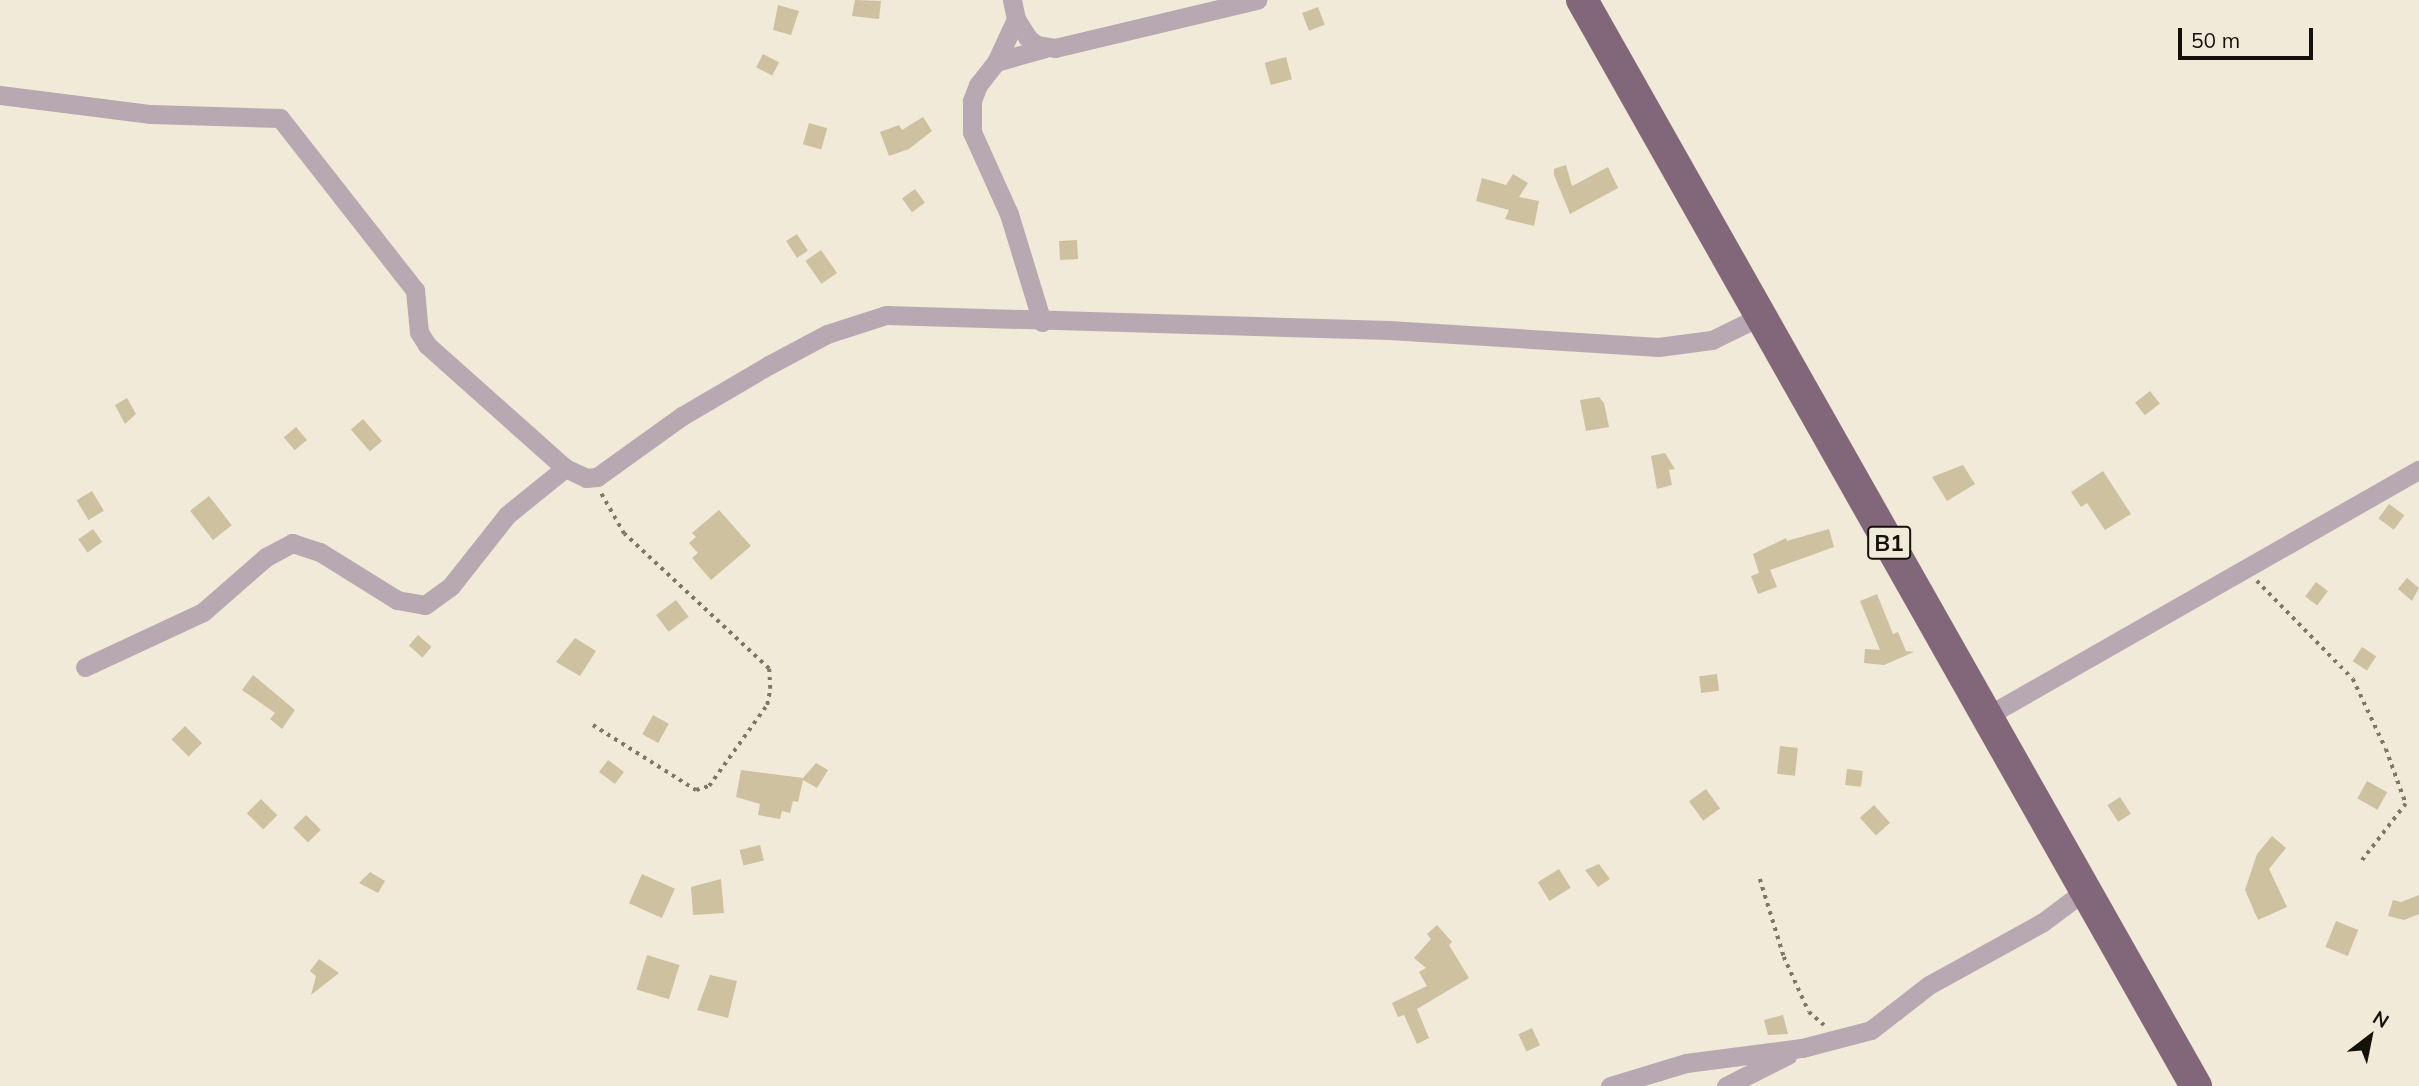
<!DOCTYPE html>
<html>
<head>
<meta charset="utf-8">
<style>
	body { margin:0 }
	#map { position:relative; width:2419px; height:1086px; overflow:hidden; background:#f1ead8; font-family:Mulish,sans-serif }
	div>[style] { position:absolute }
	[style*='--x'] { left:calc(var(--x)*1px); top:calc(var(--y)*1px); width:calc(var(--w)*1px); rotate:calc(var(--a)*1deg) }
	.building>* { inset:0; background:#cec19f; transform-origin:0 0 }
	.path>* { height:3.5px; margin-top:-1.75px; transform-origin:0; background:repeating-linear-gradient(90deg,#7c776b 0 3.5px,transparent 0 8.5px) }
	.minor>* { height:19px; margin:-9.5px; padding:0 9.5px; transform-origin:9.5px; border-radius:9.5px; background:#b7a8b2 }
	.trunk>* { height:32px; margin:-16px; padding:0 16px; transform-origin:16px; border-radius:16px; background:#82677a }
	span { translate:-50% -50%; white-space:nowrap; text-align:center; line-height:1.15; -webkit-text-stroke:6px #f1ead8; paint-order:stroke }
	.shield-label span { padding:2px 5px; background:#f1ead8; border:2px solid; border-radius:5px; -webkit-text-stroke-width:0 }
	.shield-label { font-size:23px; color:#14110b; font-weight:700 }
	.north { position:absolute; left:2335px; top:1002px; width:70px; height:70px; -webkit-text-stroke:5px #f1ead8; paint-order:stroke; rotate:32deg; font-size:19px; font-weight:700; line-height:28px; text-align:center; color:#14110b }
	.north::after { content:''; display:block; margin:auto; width:24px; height:32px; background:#14110b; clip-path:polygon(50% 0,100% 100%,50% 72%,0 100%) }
	.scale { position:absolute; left:2178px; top:28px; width:135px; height:32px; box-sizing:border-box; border:4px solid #14110b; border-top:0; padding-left:9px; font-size:21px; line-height:24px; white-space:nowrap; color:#14110b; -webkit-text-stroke:5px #f1ead8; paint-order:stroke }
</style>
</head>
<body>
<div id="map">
	<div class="building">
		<i style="clip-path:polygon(855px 0,881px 1px,879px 19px,852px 16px)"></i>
		<i style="clip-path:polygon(778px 5px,799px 11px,791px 35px,773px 30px)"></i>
		<i style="left:1318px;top:7px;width:19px;height:17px;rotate:69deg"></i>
		<i style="left:763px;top:54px;width:18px;height:15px;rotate:27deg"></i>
		<i style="left:1286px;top:57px;width:23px;height:22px;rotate:75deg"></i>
		<i style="clip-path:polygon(923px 117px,932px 131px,909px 149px,889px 156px,880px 132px,899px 125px,902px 130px)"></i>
		<i style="left:809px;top:123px;width:19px;height:22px;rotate:16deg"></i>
		<i style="clip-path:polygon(1566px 165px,1572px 186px,1608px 167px,1618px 188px,1570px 214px,1554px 175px,1554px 169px)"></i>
		<i style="clip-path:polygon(1513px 174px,1528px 183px,1519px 197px,1539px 201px,1534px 226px,1505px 219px,1509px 210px,1476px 201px,1482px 178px,1506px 185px)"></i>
		<i style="left:915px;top:189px;width:17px;height:16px;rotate:54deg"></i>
		<i style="left:797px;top:234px;width:20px;height:13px;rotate:57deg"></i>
		<i style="left:1077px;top:240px;width:19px;height:18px;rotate:87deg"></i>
		<i style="left:821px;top:250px;width:28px;height:19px;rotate:55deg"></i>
		<i style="left:2150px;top:391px;width:16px;height:19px;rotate:52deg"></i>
		<i style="clip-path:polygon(1599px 397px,1604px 403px,1609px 427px,1586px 431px,1580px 400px)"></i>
		<i style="clip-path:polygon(127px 398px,136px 414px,125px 424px,115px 405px)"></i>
		<i style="left:363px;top:419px;width:29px;height:16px;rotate:49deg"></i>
		<i style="left:296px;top:427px;width:17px;height:16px;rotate:50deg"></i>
		<i style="clip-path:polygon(1665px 453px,1675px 469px,1669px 470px,1672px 485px,1657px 489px,1651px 456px)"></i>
		<i style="clip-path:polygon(1963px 465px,1975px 484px,1947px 501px,1932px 477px)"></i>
		<i style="clip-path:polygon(2103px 471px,2131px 514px,2105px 530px,2087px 503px,2081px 507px,2071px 492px)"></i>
		<i style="left:92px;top:491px;width:23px;height:18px;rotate:59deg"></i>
		<i style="left:209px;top:496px;width:37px;height:24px;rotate:52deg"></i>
		<i style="left:2389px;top:504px;width:19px;height:18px;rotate:36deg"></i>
		<i style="clip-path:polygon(719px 510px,751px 546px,711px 580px,692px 558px,698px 553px,689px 543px,696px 537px,692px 533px)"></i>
		<i style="left:93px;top:529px;width:16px;height:18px;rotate:55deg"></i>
		<i style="clip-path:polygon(1829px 529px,1834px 547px,1770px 570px,1777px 587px,1758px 594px,1751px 576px,1759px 573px,1753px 554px,1786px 538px,1787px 541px)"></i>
		<i style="clip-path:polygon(2407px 578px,2419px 588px,2412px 601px,2398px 589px)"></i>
		<i style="left:2316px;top:582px;width:15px;height:18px;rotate:37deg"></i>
		<i style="clip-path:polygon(1877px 594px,1893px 634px,1898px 632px,1906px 651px,1914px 652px,1884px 665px,1864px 663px,1865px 649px,1880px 650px,1860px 601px)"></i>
		<i style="left:676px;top:600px;width:21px;height:25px;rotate:53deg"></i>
		<i style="left:418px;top:635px;width:18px;height:14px;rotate:41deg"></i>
		<i style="clip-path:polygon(575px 638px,596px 651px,580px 676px,556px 662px)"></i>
		<i style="left:2362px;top:647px;width:17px;height:17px;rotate:33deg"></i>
		<i style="left:1717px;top:674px;width:17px;height:18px;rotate:83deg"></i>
		<i style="clip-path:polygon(253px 675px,295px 710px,282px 729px,270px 719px,275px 713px,242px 690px)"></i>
		<i style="left:653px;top:715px;width:18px;height:22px;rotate:29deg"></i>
		<i style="left:185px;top:726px;width:24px;height:19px;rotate:45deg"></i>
		<i style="left:1780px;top:746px;width:18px;height:28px;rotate:6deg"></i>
		<i style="left:608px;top:760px;width:20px;height:15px;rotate:37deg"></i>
		<i style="clip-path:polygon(816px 763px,828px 770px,817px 788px,803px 780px,798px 802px,793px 801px,790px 813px,782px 811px,780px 819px,758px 815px,760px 804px,736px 797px,741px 770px,803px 778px)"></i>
		<i style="left:1847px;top:769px;width:16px;height:16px;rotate:7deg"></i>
		<i style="left:2367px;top:781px;width:23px;height:20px;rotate:29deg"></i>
		<i style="left:1706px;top:789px;width:24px;height:21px;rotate:54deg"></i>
		<i style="left:2120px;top:797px;width:20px;height:15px;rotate:57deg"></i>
		<i style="left:261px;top:799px;width:23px;height:20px;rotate:45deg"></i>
		<i style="left:1874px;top:805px;width:24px;height:19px;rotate:48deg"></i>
		<i style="left:306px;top:815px;width:21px;height:18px;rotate:45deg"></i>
		<i style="clip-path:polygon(2272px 836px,2286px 848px,2269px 869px,2287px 907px,2258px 920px,2245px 890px,2257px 854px)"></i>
		<i style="left:760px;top:845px;width:16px;height:21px;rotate:76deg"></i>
		<i style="clip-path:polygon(1599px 864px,1610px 879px,1598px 887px,1585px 870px)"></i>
		<i style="left:1559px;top:869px;width:22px;height:25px;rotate:58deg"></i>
		<i style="clip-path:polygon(370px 872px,385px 881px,378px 893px,359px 883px)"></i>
		<i style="left:642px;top:874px;width:36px;height:32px;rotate:24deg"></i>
		<i style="clip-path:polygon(721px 879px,724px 913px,693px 915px,691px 887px)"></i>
		<i style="clip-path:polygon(2419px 895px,2419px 914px,2404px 920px,2388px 916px,2393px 900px,2401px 902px)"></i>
		<i style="left:2336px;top:921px;width:24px;height:28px;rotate:22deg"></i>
		<i style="clip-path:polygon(1437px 925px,1452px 942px,1449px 945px,1469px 978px,1417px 1009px,1429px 1038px,1417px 1044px,1404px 1015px,1398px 1017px,1392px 1003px,1427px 986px,1419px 972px,1426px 968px,1414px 958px,1431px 939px,1427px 934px)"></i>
		<i style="left:647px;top:955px;width:34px;height:36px;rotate:17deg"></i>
		<i style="clip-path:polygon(319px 959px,339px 973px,311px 995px,316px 976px,310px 971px)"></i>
		<i style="clip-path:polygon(710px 975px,737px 981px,728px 1018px,697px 1010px)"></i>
		<i style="clip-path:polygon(1783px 1015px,1788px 1034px,1768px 1035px,1764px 1020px)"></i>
		<i style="left:1532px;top:1028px;width:19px;height:15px;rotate:65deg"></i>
	</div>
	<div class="path">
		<i style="--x:2257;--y:581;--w:137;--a:45.6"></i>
		<i style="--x:2353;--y:679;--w:77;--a:64.8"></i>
		<i style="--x:2386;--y:749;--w:59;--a:70"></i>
		<i style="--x:2406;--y:804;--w:72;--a:127.7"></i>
		<i style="--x:593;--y:725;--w:122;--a:32.3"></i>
		<i style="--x:696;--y:790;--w:14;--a:-17"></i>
		<i style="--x:709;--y:786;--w:100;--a:-54.4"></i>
		<i style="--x:767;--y:705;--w:16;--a:-79"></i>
		<i style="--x:770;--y:689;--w:20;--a:-93"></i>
		<i style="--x:769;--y:669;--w:198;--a:-137"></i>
		<i style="--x:624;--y:534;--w:48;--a:-119.7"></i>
		<i style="--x:1760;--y:879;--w:82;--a:72.9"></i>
		<i style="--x:1784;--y:957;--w:60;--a:65.6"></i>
		<i style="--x:1809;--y:1012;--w:20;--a:41"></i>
	</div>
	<div class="minor">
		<i style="--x:1012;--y:0;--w:19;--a:78"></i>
		<i style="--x:1016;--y:19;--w:22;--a:58"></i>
		<i style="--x:1028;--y:38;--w:11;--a:41"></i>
		<i style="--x:1036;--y:45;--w:19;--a:9"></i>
		<i style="--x:1055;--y:48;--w:208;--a:-13.4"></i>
		<i style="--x:1016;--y:19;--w:47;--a:114.9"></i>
		<i style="--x:996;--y:62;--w:29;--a:128"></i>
		<i style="--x:978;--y:85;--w:17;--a:111"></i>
		<i style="--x:972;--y:101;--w:31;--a:90"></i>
		<i style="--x:972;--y:132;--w:90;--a:65.7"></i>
		<i style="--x:1009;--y:214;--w:113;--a:73"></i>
		<i style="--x:996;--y:62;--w:51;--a:-15.9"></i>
		<i style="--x:0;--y:95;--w:152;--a:7.2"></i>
		<i style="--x:151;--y:114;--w:129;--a:1.8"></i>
		<i style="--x:280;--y:118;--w:219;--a:51.9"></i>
		<i style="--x:415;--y:290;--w:42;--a:84.6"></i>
		<i style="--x:419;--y:332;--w:15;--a:58"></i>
		<i style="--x:427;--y:345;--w:185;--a:41.7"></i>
		<i style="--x:565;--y:468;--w:23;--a:25"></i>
		<i style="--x:586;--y:478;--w:11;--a:-5"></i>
		<i style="--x:597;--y:477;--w:105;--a:-35.7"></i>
		<i style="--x:682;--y:416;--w:101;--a:-30.4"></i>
		<i style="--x:769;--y:365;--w:66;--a:-28.1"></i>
		<i style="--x:827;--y:334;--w:62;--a:-17.9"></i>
		<i style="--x:886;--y:315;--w:503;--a:1.71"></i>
		<i style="--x:1389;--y:330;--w:270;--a:3.6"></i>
		<i style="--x:1658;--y:347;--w:54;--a:-7.4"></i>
		<i style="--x:1712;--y:340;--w:55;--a:-26.1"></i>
		<i style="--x:85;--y:667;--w:130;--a:-25"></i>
		<i style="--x:203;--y:612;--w:84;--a:-41.1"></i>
		<i style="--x:266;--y:557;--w:30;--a:-28"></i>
		<i style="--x:292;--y:543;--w:29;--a:18"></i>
		<i style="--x:320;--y:552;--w:91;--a:31.9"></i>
		<i style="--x:397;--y:600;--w:28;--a:10"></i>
		<i style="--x:425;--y:605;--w:32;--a:-36"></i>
		<i style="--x:451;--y:586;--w:90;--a:-51.7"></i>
		<i style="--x:507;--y:515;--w:75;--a:-39"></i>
		<i style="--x:1987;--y:716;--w:497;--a:-29.7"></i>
		<i style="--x:1610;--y:1086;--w:79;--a:-16.8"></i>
		<i style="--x:1686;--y:1063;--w:117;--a:-7.4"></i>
		<i style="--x:1802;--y:1048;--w:71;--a:-14.6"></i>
		<i style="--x:1871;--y:1030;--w:73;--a:-37.8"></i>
		<i style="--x:1929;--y:985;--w:130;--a:-28.9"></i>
		<i style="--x:2043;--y:922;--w:54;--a:-36.7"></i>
		<i style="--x:1726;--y:1086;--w:69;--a:-26.6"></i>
	</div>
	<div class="trunk">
		<i style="--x:1582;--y:0;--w:1248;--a:60.52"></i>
	</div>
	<div class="shield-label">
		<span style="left:1889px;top:543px">B1</span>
	</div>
	<div class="north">N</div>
	<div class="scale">50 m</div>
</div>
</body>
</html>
